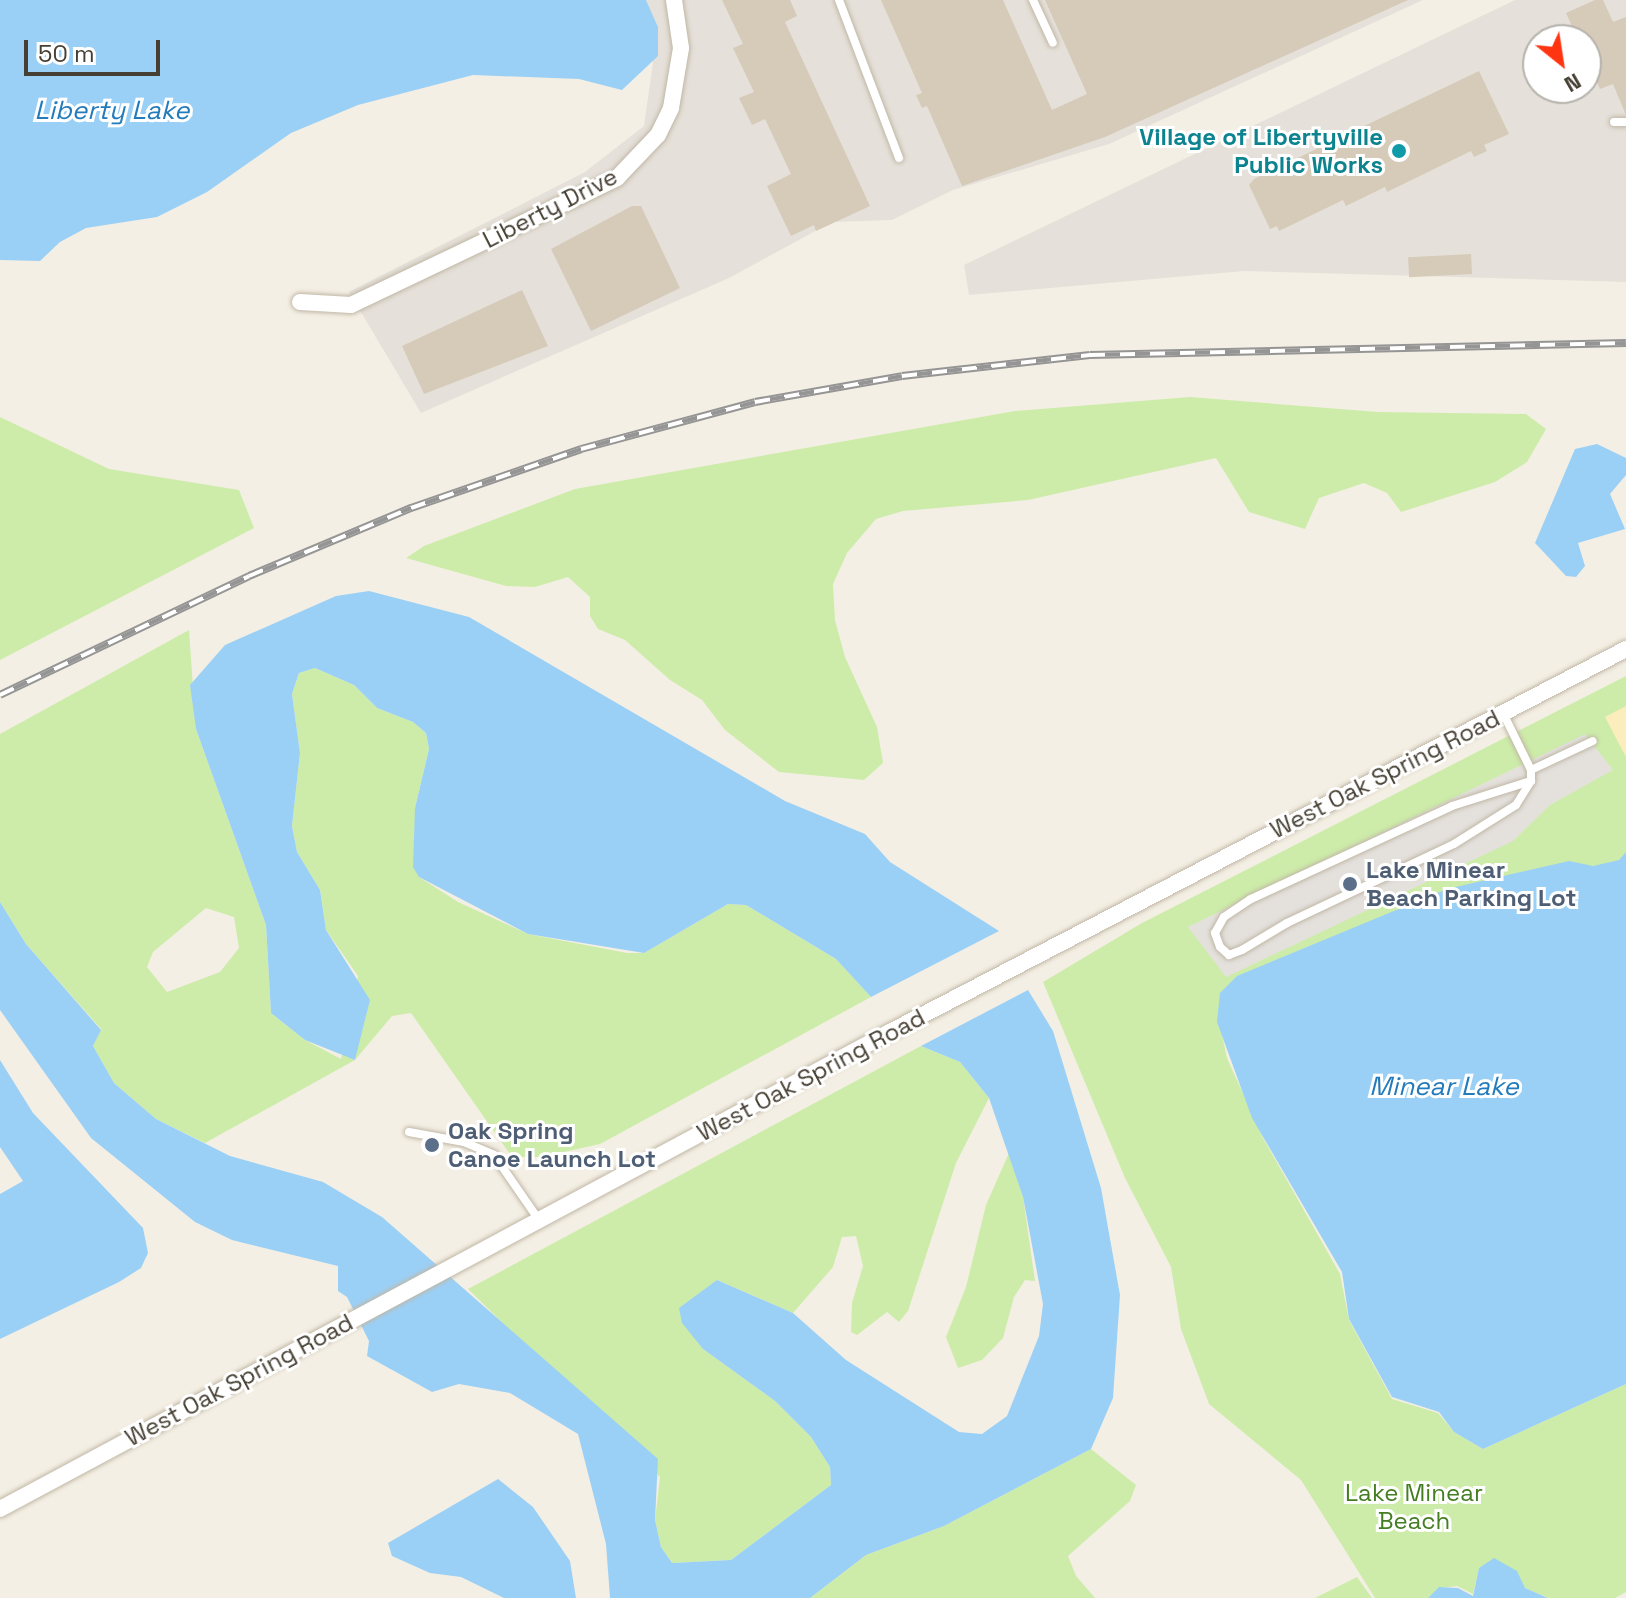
<!DOCTYPE html>
<html>
<head>
<meta charset="utf-8">
<style>
	body { margin:0 }
	#map { position:relative; width:1626px; height:1598px; overflow:hidden; background:#f4efe4; font-family:"Space Grotesk",sans-serif }
	div>[style] { position:absolute }
	[style*='--x'] { left:calc(var(--x)*1px); top:calc(var(--y)*1px); width:calc(var(--w)*1px); rotate:calc(var(--a)*1deg) }
	.industrial>* { inset:0; background:#e5e0d9 }
	.green>* { inset:0; background:#cdeca9 }
	.sand>* { inset:0; background:#fceebc }
	.parking>* { inset:0; background:#e4e1dd }
	.water>* { inset:0; background:#9bd0f6 }
	.building>* { inset:0; background:#d6cbb9; transform-origin:0 0 }
	.roads { filter:drop-shadow(0 0 2px #c0b7a6) drop-shadow(0 0 2px #c0b7a6) }
	.lane>* { height:8px; margin:-4px; padding:0 4px; transform-origin:4px; border-radius:4px; background:#fff }
	.street>* { height:16px; margin:-8px; padding:0 8px; transform-origin:8px; border-radius:8px; background:#fff }
	.rail>* { height:8px; margin-top:-4px; transform-origin:0; background:repeating-linear-gradient(90deg,#fff 0 15px,#959595 0 30px); box-sizing:border-box; border-block:2px solid #959595 }
	.dots>* { width:22px; height:22px; translate:-50% -50%; box-sizing:border-box; border:4px solid #fff; border-radius:50% }
	span { translate:-50% -50%; white-space:nowrap; text-align:center; line-height:1.15; -webkit-text-stroke:6px #fff; paint-order:stroke }
	.culture-label { font-size:24px; color:#0d838f; font-weight:700 }
	.right { translate:-100% -50%; text-align:right }
	.street-label { font-size:24px; color:#463f33 }
	.service-label { font-size:24px; color:#4e5e75; font-weight:700 }
	.left { translate:0 -50%; text-align:left }
	.park-label { font-size:24px; color:#447d22 }
	.water-label { font-size:26px; color:#247bbb; font-style:italic }
	.north { position:absolute; left:1522px; top:24px; width:80px; height:80px; box-sizing:border-box; background:#fff; border:2px solid #b5b2ad; border-radius:50%; rotate:150deg; font-size:22px; font-weight:700; line-height:32px; text-align:center; color:#463f33 }
	.north::after { content:''; display:block; margin:auto; width:28px; height:36px; background:#ff3410; clip-path:polygon(50% 0,100% 100%,50% 72%,0 100%) }
	.scale { position:absolute; left:24px; top:40px; width:136px; height:36px; box-sizing:border-box; border:4px solid #463f33; border-top:0; padding-left:10px; font-size:24px; line-height:28px; white-space:nowrap; color:#463f33; -webkit-text-stroke:6px #fff; paint-order:stroke }
</style>
</head>
<body>
<div id="map">
	<div class="industrial">
		<i style="clip-path:polygon(646px 0,1423px 0,1109px 144px,953px 190px,892px 220px,832px 222px,729px 278px,421px 413px,349px 292px,585px 172px,644px 126px,658px 27px)"></i>
		<i style="clip-path:polygon(evenodd,1515px 0,1626px 0,1626px 282px,1244px 271px,969px 295px,964px 265px,1515px 0,1538px 40px,1586px 40px,1586px 88px,1538px 88px,1538px 40px)"></i>
	</div>
	<div class="green">
		<i style="clip-path:polygon(1190px 397px,1378px 412px,1526px 414px,1546px 429px,1527px 462px,1495px 482px,1401px 512px,1387px 493px,1364px 483px,1319px 498px,1305px 529px,1249px 512px,1216px 458px,1028px 500px,903px 511px,876px 519px,847px 553px,833px 584px,835px 620px,845px 657px,877px 727px,883px 763px,864px 780px,779px 772px,725px 730px,702px 700px,670px 680px,625px 640px,598px 629px,590px 616px,590px 597px,568px 577px,535px 587px,506px 586px,406px 558px,424px 546px,575px 489px,1015px 411px)"></i>
		<i style="clip-path:polygon(0 417px,109px 469px,239px 490px,254px 528px,0 660px)"></i>
		<i style="clip-path:polygon(evenodd,189px 630px,196px 729px,266px 925px,271px 1013px,305px 1040px,341px 1059px,358px 976px,326px 930px,320px 890px,297px 852px,292px 826px,300px 753px,292px 694px,299px 673px,315px 668px,354px 685px,377px 708px,413px 722px,426px 733px,429px 749px,415px 808px,419px 877px,458px 902px,528px 934px,627px 953px,644px 953px,728px 904px,746px 905px,836px 959px,871px 997px,600px 1144px,541px 1157px,512px 1157px,411px 1013px,392px 1016px,355px 1060px,205px 1143px,156px 1119px,114px 1083px,93px 1046px,101px 1029px,26px 944px,0 902px,0 734px,189px 630px,206px 908px,234px 917px,239px 948px,220px 972px,167px 992px,147px 967px,153px 952px,206px 908px)"></i>
		<i style="clip-path:polygon(1626px 676px,1626px 854px,1613px 865px,1219px 1021px,1227px 1058px,1263px 1138px,1340px 1274px,1349px 1320px,1392px 1399px,1438px 1413px,1454px 1432px,1483px 1449px,1626px 1384px,1626px 1592px,1615px 1598px,1549px 1598px,1479px 1569px,1473px 1594px,1457px 1586px,1440px 1588px,1428px 1598px,1375px 1598px,1301px 1480px,1209px 1404px,1181px 1329px,1171px 1267px,1125px 1178px,1043px 982px,1142px 923px)"></i>
		<i style="clip-path:polygon(921px 1046px,960px 1062px,989px 1098px,956px 1163px,908px 1311px,899px 1322px,887px 1312px,857px 1335px,851px 1332px,852px 1303px,863px 1266px,856px 1236px,842px 1237px,833px 1267px,793px 1313px,717px 1280px,703px 1349px,775px 1401px,811px 1437px,830px 1467px,831px 1485px,731px 1560px,672px 1563px,661px 1547px,655px 1520px,660px 1477px,468px 1289px)"></i>
		<i style="clip-path:polygon(1009px 1153px,1023px 1197px,1035px 1281px,1025px 1280px,1014px 1297px,1003px 1338px,982px 1360px,958px 1368px,946px 1337px,966px 1287px,986px 1205px)"></i>
		<i style="clip-path:polygon(1091px 1449px,1136px 1485px,1130px 1501px,1068px 1556px,1076px 1576px,1095px 1598px,810px 1598px,866px 1555px,944px 1526px)"></i>
		<i style="clip-path:polygon(1357px 1577px,1372px 1598px,1315px 1598px)"></i>
	</div>
	<div class="sand">
		<i style="clip-path:polygon(1626px 706px,1626px 757px,1605px 717px)"></i>
	</div>
	<div class="parking">
		<i style="clip-path:polygon(1585px 734px,1613px 770px,1550px 805px,1513px 841px,1226px 977px,1188px 927px)"></i>
	</div>
	<div class="water">
		<i style="clip-path:polygon(0 0,646px 0,658px 27px,658px 56px,622px 90px,579px 79px,473px 75px,358px 105px,291px 133px,207px 192px,157px 217px,86px 228px,60px 242px,40px 261px,0 260px)"></i>
		<i style="clip-path:polygon(1597px 444px,1626px 458px,1626px 475px,1610px 494px,1625px 529px,1578px 543px,1585px 566px,1576px 577px,1566px 576px,1535px 543px,1575px 449px)"></i>
		<i style="clip-path:polygon(369px 591px,469px 617px,785px 801px,865px 834px,890px 862px,999px 931px,871px 997px,836px 959px,746px 905px,728px 904px,644px 953px,528px 934px,419px 877px,413px 867px,415px 808px,429px 749px,426px 733px,413px 722px,377px 708px,354px 685px,315px 668px,299px 673px,292px 694px,300px 753px,292px 826px,297px 852px,320px 890px,326px 930px,370px 1000px,355px 1060px,305px 1040px,271px 1013px,266px 925px,196px 729px,190px 685px,225px 645px,336px 596px)"></i>
		<i style="clip-path:polygon(1626px 852px,1626px 1384px,1483px 1449px,1454px 1432px,1439px 1412px,1392px 1397px,1349px 1319px,1342px 1272px,1252px 1118px,1217px 1022px,1220px 993px,1237px 976px,1447px 889px,1569px 861px,1593px 866px,1619px 860px)"></i>
		<i style="clip-path:polygon(0 902px,26px 944px,101px 1030px,93px 1046px,114px 1083px,156px 1119px,230px 1156px,323px 1182px,382px 1217px,658px 1459px,655px 1520px,661px 1547px,672px 1563px,731px 1560px,831px 1485px,830px 1467px,811px 1437px,775px 1401px,703px 1349px,682px 1323px,679px 1308px,717px 1280px,793px 1313px,846px 1360px,959px 1432px,982px 1434px,1007px 1416px,1039px 1336px,1043px 1304px,1023px 1197px,989px 1098px,960px 1062px,921px 1046px,1028px 990px,1053px 1031px,1101px 1188px,1120px 1295px,1113px 1398px,1091px 1449px,944px 1526px,866px 1555px,810px 1598px,610px 1598px,606px 1544px,578px 1434px,510px 1393px,459px 1384px,432px 1392px,367px 1356px,369px 1341px,347px 1297px,338px 1291px,338px 1266px,232px 1240px,195px 1222px,91px 1138px,0 1010px)"></i>
		<i style="clip-path:polygon(0 1060px,33px 1113px,143px 1228px,148px 1253px,141px 1268px,119px 1282px,0 1339px,0 1194px,23px 1181px,0 1147px)"></i>
		<i style="clip-path:polygon(498px 1479px,533px 1507px,570px 1561px,576px 1598px,504px 1598px,461px 1577px,430px 1573px,392px 1556px,388px 1543px)"></i>
		<i style="clip-path:polygon(1494px 1558px,1517px 1571px,1525px 1588px,1548px 1598px,1428px 1598px,1439px 1587px,1458px 1588px,1473px 1596px,1479px 1568px)"></i>
	</div>
	<div class="building">
		<i style="clip-path:polygon(722px 0,790px 0,797px 16px,785px 22px,870px 206px,816px 231px,814px 225px,791px 236px,767px 186px,791px 174px,765px 119px,752px 125px,739px 98px,754px 92px,733px 48px,743px 44px)"></i>
		<i style="clip-path:polygon(881px 0,1003px 0,1052px 110px,1087px 94px,1045px 0,1408px 0,1105px 137px,962px 186px,927px 106px,922px 108px,916px 95px,922px 93px)"></i>
		<i style="clip-path:polygon(1595px 0,1603px 0,1613px 22px,1626px 17px,1626px 115px,1613px 84px,1600px 89px,1586px 58px,1586px 40px,1578px 40px,1566px 13px)"></i>
		<i style="clip-path:polygon(1479px 71px,1509px 134px,1484px 145px,1487px 151px,1474px 157px,1471px 151px,1387px 192px,1385px 187px,1346px 206px,1343px 200px,1279px 231px,1277px 226px,1270px 229px,1249px 185px,1254px 179px)"></i>
		<i style="clip-path:polygon(632px 206px,641px 206px,680px 288px,591px 331px,551px 249px)"></i>
		<i style="left:1471px;top:254px;width:20px;height:63px;rotate:87deg"></i>
		<i style="clip-path:polygon(522px 290px,548px 346px,424px 394px,402px 346px)"></i>
	</div>
	<div class="roads">
		<div class="lane">
			<i style="--x:839;--y:0;--w:169;--a:69.2"></i>
			<i style="--x:1033;--y:0;--w:47;--a:65.1"></i>
			<i style="--x:1614;--y:122;--w:12;--a:0"></i>
			<i style="--x:1503;--y:713;--w:64;--a:63.8"></i>
			<i style="--x:1531;--y:770;--w:11;--a:90"></i>
			<i style="--x:1531;--y:781;--w:28;--a:122"></i>
			<i style="--x:1516;--y:805;--w:73;--a:147.8"></i>
			<i style="--x:1454;--y:844;--w:185;--a:154.7"></i>
			<i style="--x:1287;--y:923;--w:52;--a:149"></i>
			<i style="--x:1242;--y:950;--w:14;--a:159"></i>
			<i style="--x:1229;--y:955;--w:12;--a:-138"></i>
			<i style="--x:1220;--y:947;--w:15;--a:-110"></i>
			<i style="--x:1215;--y:933;--w:18;--a:-61"></i>
			<i style="--x:1224;--y:917;--w:32;--a:-34"></i>
			<i style="--x:1251;--y:899;--w:221;--a:-24.8"></i>
			<i style="--x:1452;--y:806;--w:83;--a:-17.6"></i>
			<i style="--x:1531;--y:770;--w:68;--a:-25.1"></i>
			<i style="--x:409;--y:1132;--w:56;--a:10.3"></i>
			<i style="--x:464;--y:1142;--w:33;--a:23"></i>
			<i style="--x:494;--y:1155;--w:79;--a:55.3"></i>
		</div>
		<div class="street">
			<i style="--x:300;--y:302;--w:51;--a:3.4"></i>
			<i style="--x:351;--y:305;--w:295;--a:-25.5"></i>
			<i style="--x:617;--y:178;--w:59;--a:-46.4"></i>
			<i style="--x:658;--y:135;--w:30;--a:-64"></i>
			<i style="--x:671;--y:108;--w:61;--a:-80.5"></i>
			<i style="--x:681;--y:48;--w:49;--a:-98.3"></i>
			<i style="--x:0;--y:1509;--w:1010;--a:-28.19"></i>
			<i style="--x:890;--y:1032;--w:830;--a:-27.49"></i>
		</div>
	</div>
	<div class="rail">
		<i style="--x:0;--y:695;--w:276;--a:-25.5"></i>
		<i style="--x:249;--y:576;--w:176;--a:-22.8"></i>
		<i style="--x:411;--y:508;--w:180;--a:-19.1"></i>
		<i style="--x:581;--y:449;--w:180;--a:-15.1"></i>
		<i style="--x:755;--y:402;--w:149;--a:-10"></i>
		<i style="--x:902;--y:376;--w:189;--a:-6.4"></i>
		<i style="--x:1090;--y:355;--w:536;--a:-1.28"></i>
	</div>
	<div class="dots">
		<i style="left:1399px;top:151px;background:#0f9aa8"></i>
		<i style="left:1350px;top:884px;background:#5c6f8a"></i>
		<i style="left:432px;top:1145px;background:#5c6f8a"></i>
	</div>
	<div class="culture-label">
		<span class="right" style="left:1383px;top:151px">Village of Libertyville<br>Public Works</span>
	</div>
	<div class="street-label">
		<span style="left:550px;top:208px;rotate:-27deg">Liberty Drive</span>
		<span style="left:1385px;top:774px;rotate:-27deg">West Oak Spring Road</span>
		<span style="left:811px;top:1075px;rotate:-28deg">West Oak Spring Road</span>
		<span style="left:239px;top:1380px;rotate:-28deg">West Oak Spring Road</span>
	</div>
	<div class="service-label">
		<span class="left" style="left:1366px;top:884px">Lake Minear<br>Beach Parking Lot</span>
		<span class="left" style="left:448px;top:1145px">Oak Spring<br>Canoe Launch Lot</span>
	</div>
	<div class="park-label">
		<span style="left:1414px;top:1507px">Lake Minear<br>Beach</span>
	</div>
	<div class="water-label">
		<span style="left:112px;top:111px">Liberty Lake</span>
		<span style="left:1444px;top:1087px">Minear Lake</span>
	</div>
	<div class="north">N</div>
	<div class="scale">50 m</div>
</div>
</body>
</html>
